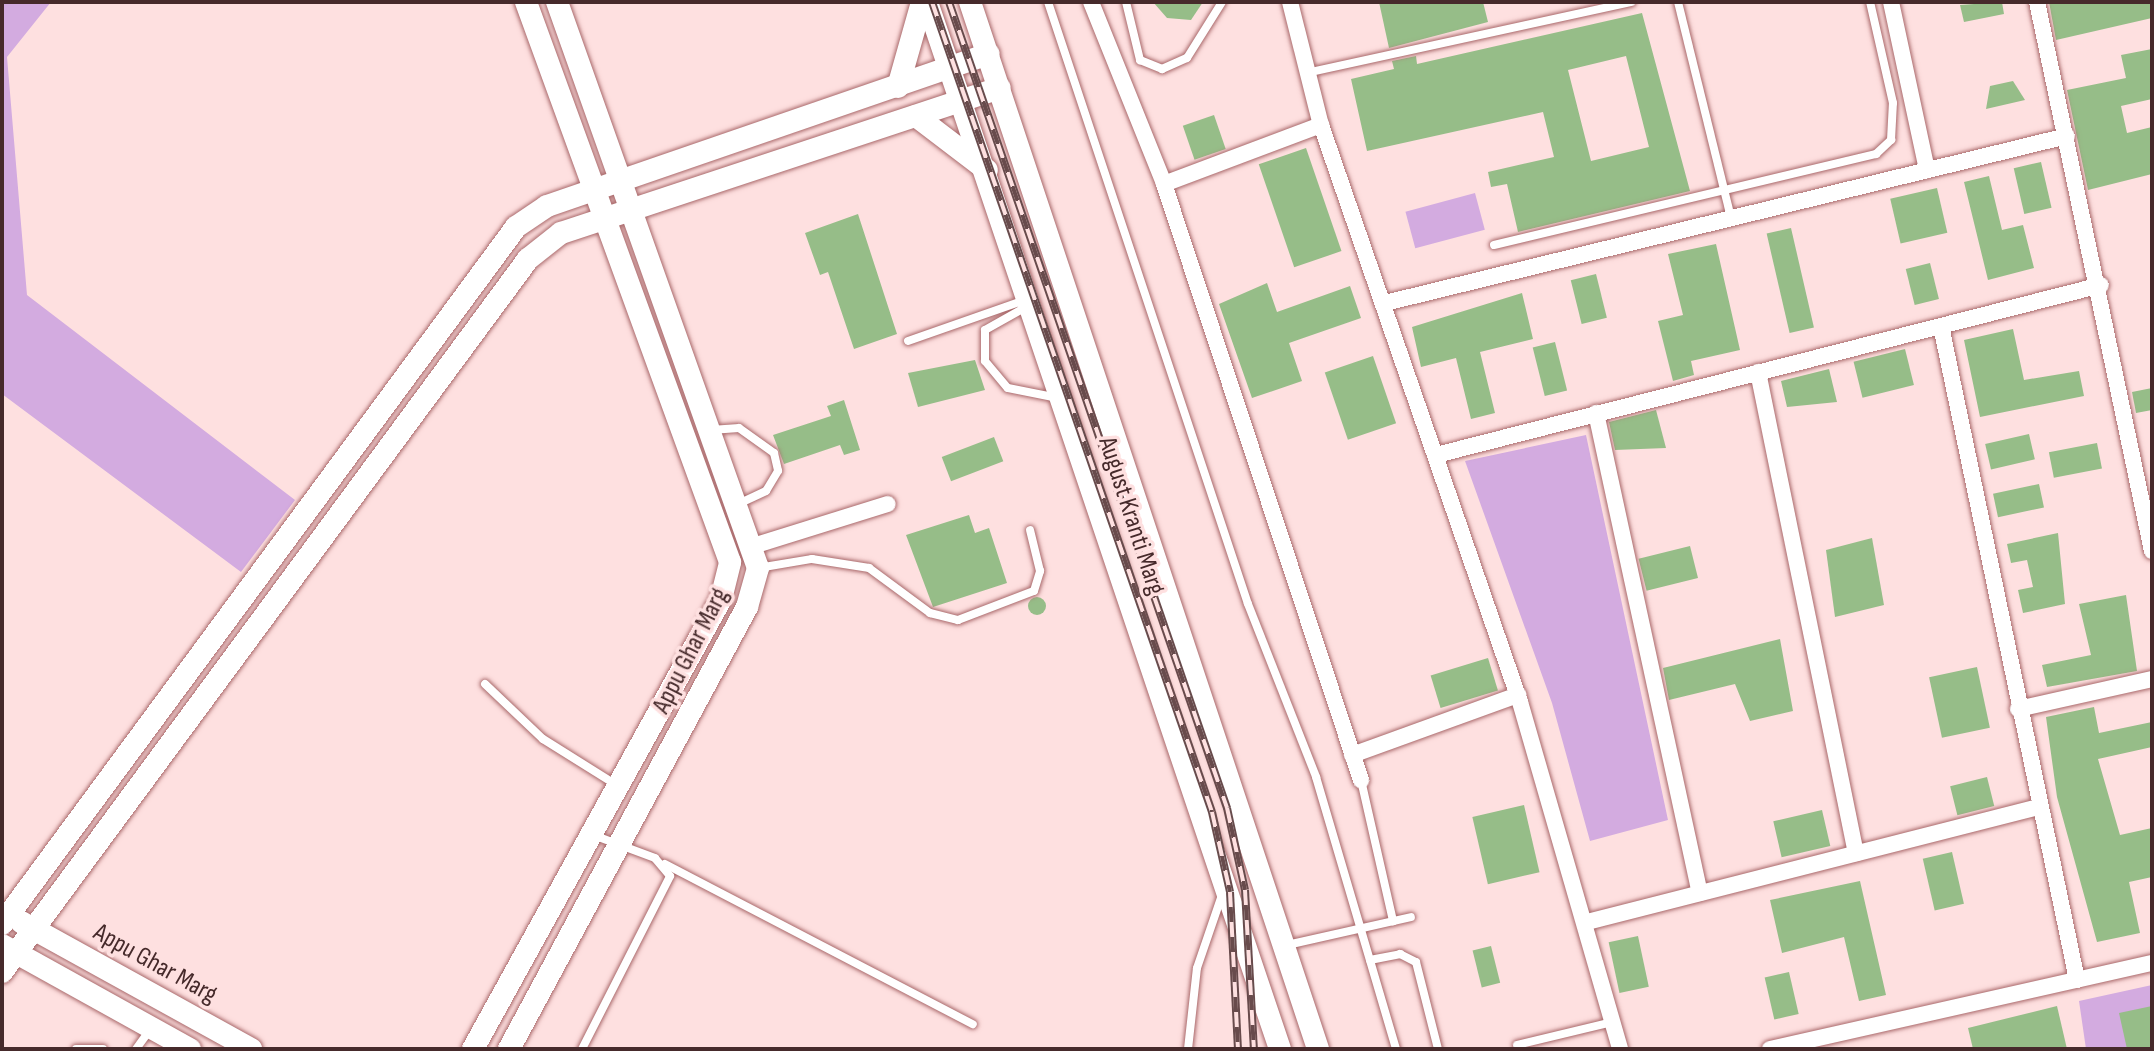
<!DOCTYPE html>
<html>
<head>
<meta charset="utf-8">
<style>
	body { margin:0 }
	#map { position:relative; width:2154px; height:1051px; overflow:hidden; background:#fee0e0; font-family:"Sofia Sans Condensed",sans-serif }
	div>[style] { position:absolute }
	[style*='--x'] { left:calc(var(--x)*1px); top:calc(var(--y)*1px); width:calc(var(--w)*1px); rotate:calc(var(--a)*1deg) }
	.green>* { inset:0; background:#d3abe0; transform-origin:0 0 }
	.building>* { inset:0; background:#96bd88; transform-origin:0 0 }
	.round { border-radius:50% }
	.roads { filter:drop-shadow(0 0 2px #a9686a) drop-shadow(0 0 2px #a9686a) }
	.lane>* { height:8px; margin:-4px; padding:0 4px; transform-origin:4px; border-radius:4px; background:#fff }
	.street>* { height:16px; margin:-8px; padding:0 8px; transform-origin:8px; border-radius:8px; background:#fff }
	.secondary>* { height:22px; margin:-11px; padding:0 11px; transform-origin:11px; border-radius:11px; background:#fff }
	.rail>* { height:8px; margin-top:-4px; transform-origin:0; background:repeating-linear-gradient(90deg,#fee0e0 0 15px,#684b4c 0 30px); box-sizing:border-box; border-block:2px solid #684b4c }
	span { translate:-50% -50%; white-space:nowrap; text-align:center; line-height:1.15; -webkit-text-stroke:7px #fee0e0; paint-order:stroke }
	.street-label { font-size:26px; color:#462a2b }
	.frame { position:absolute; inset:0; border:4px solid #462a2b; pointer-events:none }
</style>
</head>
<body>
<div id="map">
	<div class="green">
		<i style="clip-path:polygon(2px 2px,51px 2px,7px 57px,27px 295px,295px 500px,241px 572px,2px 394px)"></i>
		<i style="left:1475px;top:193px;width:38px;height:72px;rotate:75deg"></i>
		<i style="clip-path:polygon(1586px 435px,1668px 820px,1590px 841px,1552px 703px,1465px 461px)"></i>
		<i style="clip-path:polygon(2152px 985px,2152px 1049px,2086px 1049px,2079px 1001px)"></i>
	</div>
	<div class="building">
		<i style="clip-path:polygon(1153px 2px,1203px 2px,1191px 20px,1167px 18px)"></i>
		<i style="clip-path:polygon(1379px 2px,1483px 2px,1488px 22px,1389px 48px)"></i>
		<i style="clip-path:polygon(2002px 2px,2004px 14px,1964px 22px,1960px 5px)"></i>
		<i style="clip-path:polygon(2049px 2px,2152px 2px,2152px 18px,2056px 40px)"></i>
		<i style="clip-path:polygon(evenodd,1642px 13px,1690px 191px,1518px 232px,1507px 184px,1491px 187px,1488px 172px,1554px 157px,1543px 112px,1367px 151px,1351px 79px,1394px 69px,1392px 61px,1416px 56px,1417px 64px,1642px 13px,1626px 56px,1649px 147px,1591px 161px,1568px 70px,1626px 56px)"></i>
		<i style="clip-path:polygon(2152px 49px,2152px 99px,2121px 106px,2127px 133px,2152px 127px,2152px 174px,2088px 190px,2067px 90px,2126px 78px,2121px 55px)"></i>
		<i style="clip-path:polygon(2013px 81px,2025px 100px,1986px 109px,1990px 86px)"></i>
		<i style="left:1214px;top:115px;width:36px;height:33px;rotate:71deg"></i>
		<i style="left:1306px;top:148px;width:109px;height:50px;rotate:71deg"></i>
		<i style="left:2041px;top:162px;width:47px;height:28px;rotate:77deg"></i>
		<i style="clip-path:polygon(1989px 176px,2002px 230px,2023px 225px,2034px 268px,1988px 280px,1964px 182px)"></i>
		<i style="left:1937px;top:188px;width:46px;height:48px;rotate:77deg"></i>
		<i style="clip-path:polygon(858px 214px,897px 334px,854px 349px,828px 272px,820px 275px,805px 233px)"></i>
		<i style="left:1791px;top:228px;width:102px;height:25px;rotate:77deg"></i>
		<i style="clip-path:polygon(1716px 244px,1740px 350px,1691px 361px,1694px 375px,1673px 381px,1658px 321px,1683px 315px,1668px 254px)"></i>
		<i style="left:1930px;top:263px;width:37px;height:25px;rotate:76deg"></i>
		<i style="left:1596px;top:274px;width:45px;height:26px;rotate:76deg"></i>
		<i style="clip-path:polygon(1267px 283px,1277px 312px,1350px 286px,1361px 318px,1289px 343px,1302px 381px,1252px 398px,1219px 304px)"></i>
		<i style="clip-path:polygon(1522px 293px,1533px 339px,1480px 352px,1495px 413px,1471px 419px,1456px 358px,1421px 367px,1412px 327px)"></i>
		<i style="clip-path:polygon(2013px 329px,2024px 380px,2079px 371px,2084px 396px,1980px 417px,1964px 340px)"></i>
		<i style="left:1555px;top:342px;width:50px;height:23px;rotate:76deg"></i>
		<i style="left:1905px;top:349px;width:37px;height:53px;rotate:76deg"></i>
		<i style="left:1373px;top:356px;width:71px;height:51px;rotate:71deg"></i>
		<i style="clip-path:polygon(975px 360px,985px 390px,918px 407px,908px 373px)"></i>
		<i style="clip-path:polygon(1829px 369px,1837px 402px,1787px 407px,1781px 381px)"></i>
		<i style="clip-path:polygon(2152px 388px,2152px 410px,2136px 413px,2132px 392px)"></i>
		<i style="clip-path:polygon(844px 400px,860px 450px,844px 455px,840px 445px,784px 464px,773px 435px,831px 416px,827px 406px)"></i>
		<i style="clip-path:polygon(1656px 410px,1666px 448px,1615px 450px,1609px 422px)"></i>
		<i style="left:2029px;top:434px;width:26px;height:45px;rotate:77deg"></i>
		<i style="left:994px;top:437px;width:26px;height:56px;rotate:69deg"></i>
		<i style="left:2097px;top:443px;width:26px;height:49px;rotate:79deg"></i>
		<i style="left:2039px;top:484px;width:24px;height:47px;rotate:78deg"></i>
		<i style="clip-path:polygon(969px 515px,975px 533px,989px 528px,1007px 583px,933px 607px,906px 535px)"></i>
		<i style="clip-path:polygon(2058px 533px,2065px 604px,2023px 613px,2018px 590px,2033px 587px,2027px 560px,2011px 563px,2007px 544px)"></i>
		<i style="clip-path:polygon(1872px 538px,1884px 605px,1835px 617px,1826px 550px)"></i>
		<i style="left:1690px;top:546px;width:33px;height:53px;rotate:76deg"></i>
		<i style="clip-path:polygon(2126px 595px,2137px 671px,2047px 687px,2042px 665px,2091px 655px,2079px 604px)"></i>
		<i class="round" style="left:1028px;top:597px;width:18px;height:18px"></i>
		<i style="clip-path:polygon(1780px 639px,1793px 711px,1750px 721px,1735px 684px,1669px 700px,1663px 668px)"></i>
		<i style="left:1488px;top:658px;width:34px;height:60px;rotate:73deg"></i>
		<i style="left:1977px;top:667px;width:62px;height:49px;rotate:78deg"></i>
		<i style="clip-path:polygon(2094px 707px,2099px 733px,2152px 722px,2152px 747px,2098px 759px,2120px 835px,2152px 828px,2152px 877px,2129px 882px,2140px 933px,2097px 942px,2057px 797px,2046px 717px)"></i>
		<i style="left:1987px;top:777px;width:30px;height:38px;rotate:76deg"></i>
		<i style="left:1524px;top:805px;width:69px;height:53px;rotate:77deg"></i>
		<i style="left:1822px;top:810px;width:37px;height:50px;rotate:77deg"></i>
		<i style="left:1952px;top:852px;width:53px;height:30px;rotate:77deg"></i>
		<i style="clip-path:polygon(1860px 881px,1886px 995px,1859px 1001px,1844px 937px,1782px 953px,1770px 900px)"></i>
		<i style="left:1638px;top:936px;width:52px;height:30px;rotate:78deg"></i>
		<i style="left:1491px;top:946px;width:38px;height:19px;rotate:76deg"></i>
		<i style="left:1789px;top:972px;width:43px;height:25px;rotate:77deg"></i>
		<i style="clip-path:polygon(2057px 1006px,2067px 1049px,1973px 1049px,1968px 1028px)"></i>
		<i style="clip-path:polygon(2152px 1006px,2152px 1049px,2127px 1049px,2119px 1013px)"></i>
	</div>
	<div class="roads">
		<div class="lane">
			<i style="--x:1048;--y:2;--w:634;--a:71.62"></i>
			<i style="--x:1248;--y:604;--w:186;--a:68.5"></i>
			<i style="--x:1316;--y:777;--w:284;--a:73.6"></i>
			<i style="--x:1126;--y:2;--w:60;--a:76.4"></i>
			<i style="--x:1140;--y:60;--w:24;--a:22"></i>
			<i style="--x:1162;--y:69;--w:27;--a:-24"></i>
			<i style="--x:1187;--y:58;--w:66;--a:-58"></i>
			<i style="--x:1678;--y:2;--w:222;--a:76.2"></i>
			<i style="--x:1306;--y:73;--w:333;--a:-12.3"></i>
			<i style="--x:1494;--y:245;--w:393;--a:-13.4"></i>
			<i style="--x:1876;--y:154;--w:21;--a:-43"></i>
			<i style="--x:1891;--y:140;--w:37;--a:-87"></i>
			<i style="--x:1893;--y:103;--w:104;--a:-102.8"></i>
			<i style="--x:1026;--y:307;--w:47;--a:150.7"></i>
			<i style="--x:985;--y:330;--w:31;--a:90"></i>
			<i style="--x:985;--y:361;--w:35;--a:50"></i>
			<i style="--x:1008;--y:388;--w:51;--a:11.3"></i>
			<i style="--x:908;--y:341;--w:124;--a:-19.3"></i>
			<i style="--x:711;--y:430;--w:28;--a:-4"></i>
			<i style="--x:739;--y:428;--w:43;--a:35.5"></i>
			<i style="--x:774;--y:453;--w:18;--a:77"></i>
			<i style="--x:778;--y:471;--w:23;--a:121"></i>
			<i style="--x:766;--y:491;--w:31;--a:155"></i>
			<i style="--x:758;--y:568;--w:55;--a:-9.5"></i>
			<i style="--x:812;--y:559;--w:58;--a:9"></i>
			<i style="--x:869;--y:568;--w:76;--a:36.4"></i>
			<i style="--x:930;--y:613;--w:29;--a:14"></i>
			<i style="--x:958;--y:620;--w:81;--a:-20.9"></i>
			<i style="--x:1034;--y:591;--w:21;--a:-73"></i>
			<i style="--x:1040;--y:571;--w:42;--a:-103.7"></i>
			<i style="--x:485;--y:684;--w:80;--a:43.5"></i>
			<i style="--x:543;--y:739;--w:85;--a:32"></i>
			<i style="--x:1361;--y:780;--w:145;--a:77.2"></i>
			<i style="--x:665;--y:864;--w:347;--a:27.5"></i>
			<i style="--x:1287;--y:945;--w:127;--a:-12.7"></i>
			<i style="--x:1370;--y:960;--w:31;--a:-11"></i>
			<i style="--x:1400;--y:954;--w:18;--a:27"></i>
			<i style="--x:1416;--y:962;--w:90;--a:75.8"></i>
			<i style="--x:1517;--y:1045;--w:98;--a:-13.6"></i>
			<i style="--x:76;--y:1049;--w:27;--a:0"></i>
			<i style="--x:136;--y:1049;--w:24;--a:-54"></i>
			<i style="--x:582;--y:1049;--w:194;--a:-63"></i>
			<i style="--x:670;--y:876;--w:23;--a:-130"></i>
			<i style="--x:655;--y:858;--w:66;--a:-159.6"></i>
			<i style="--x:1188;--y:1049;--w:81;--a:-83.7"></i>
			<i style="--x:1197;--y:968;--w:77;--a:-71.1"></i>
		</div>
		<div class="street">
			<i style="--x:1091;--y:2;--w:196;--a:68.1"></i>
			<i style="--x:1164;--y:184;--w:628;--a:71.71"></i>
			<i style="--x:1290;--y:2;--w:127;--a:75.9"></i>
			<i style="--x:1321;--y:125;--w:610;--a:70.97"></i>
			<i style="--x:1520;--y:702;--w:361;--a:73.9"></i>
			<i style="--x:1891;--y:2;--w:172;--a:77.9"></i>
			<i style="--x:2037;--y:2;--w:561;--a:78.17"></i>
			<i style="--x:1164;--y:184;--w:168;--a:-20.6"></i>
			<i style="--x:1385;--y:303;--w:702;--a:-13.76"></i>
			<i style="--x:1941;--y:326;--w:668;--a:78.25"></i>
			<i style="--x:1758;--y:372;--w:491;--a:78.5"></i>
			<i style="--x:1596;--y:413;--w:491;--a:77.8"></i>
			<i style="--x:1440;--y:454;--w:682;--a:-14.34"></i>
			<i style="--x:753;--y:546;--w:141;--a:-17.3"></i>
			<i style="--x:2018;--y:709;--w:137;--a:-12.6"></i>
			<i style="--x:1352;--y:755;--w:177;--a:-19.9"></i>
			<i style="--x:1587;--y:922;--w:466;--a:-14.3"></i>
			<i style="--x:1770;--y:1049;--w:392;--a:-12.7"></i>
		</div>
		<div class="secondary">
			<i style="--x:927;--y:2;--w:1105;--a:71.37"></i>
			<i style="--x:970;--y:2;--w:1103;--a:71.61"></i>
			<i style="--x:898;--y:87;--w:88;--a:-74.2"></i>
			<i style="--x:916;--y:116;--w:89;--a:37.3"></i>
			<i style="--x:21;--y:922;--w:263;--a:28.9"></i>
			<i style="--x:2;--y:924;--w:866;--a:-53.59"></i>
			<i style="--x:516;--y:227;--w:37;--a:-34"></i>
			<i style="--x:547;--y:206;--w:467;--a:-19"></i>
			<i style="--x:2;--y:945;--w:215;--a:29"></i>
			<i style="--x:2;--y:972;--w:886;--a:-53.58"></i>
			<i style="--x:528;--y:259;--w:42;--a:-38.2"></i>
			<i style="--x:561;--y:233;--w:462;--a:-18.3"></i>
			<i style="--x:473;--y:1049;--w:514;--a:-61.14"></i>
			<i style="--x:721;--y:599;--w:38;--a:-76"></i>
			<i style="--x:730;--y:562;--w:596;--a:-110.02"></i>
			<i style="--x:509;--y:1049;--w:502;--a:-61.7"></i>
			<i style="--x:747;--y:607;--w:41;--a:-74.2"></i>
			<i style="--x:758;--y:568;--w:601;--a:-109.55"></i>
		</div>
	</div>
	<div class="rail">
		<i style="--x:932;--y:2;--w:857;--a:70.93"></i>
		<i style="--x:1212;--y:812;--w:82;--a:77.3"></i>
		<i style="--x:1230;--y:892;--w:157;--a:87.1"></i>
		<i style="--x:949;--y:2;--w:853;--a:70.97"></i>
		<i style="--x:1227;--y:808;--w:84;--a:77.6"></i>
		<i style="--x:1245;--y:890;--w:159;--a:86.8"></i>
	</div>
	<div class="street-label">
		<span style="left:1131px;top:516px;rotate:72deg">August Kranti Marg</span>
		<span style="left:691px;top:651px;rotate:-63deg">Appu Ghar Marg</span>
		<span style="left:155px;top:964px;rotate:29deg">Appu Ghar Marg</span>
	</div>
	<div class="frame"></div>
</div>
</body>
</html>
